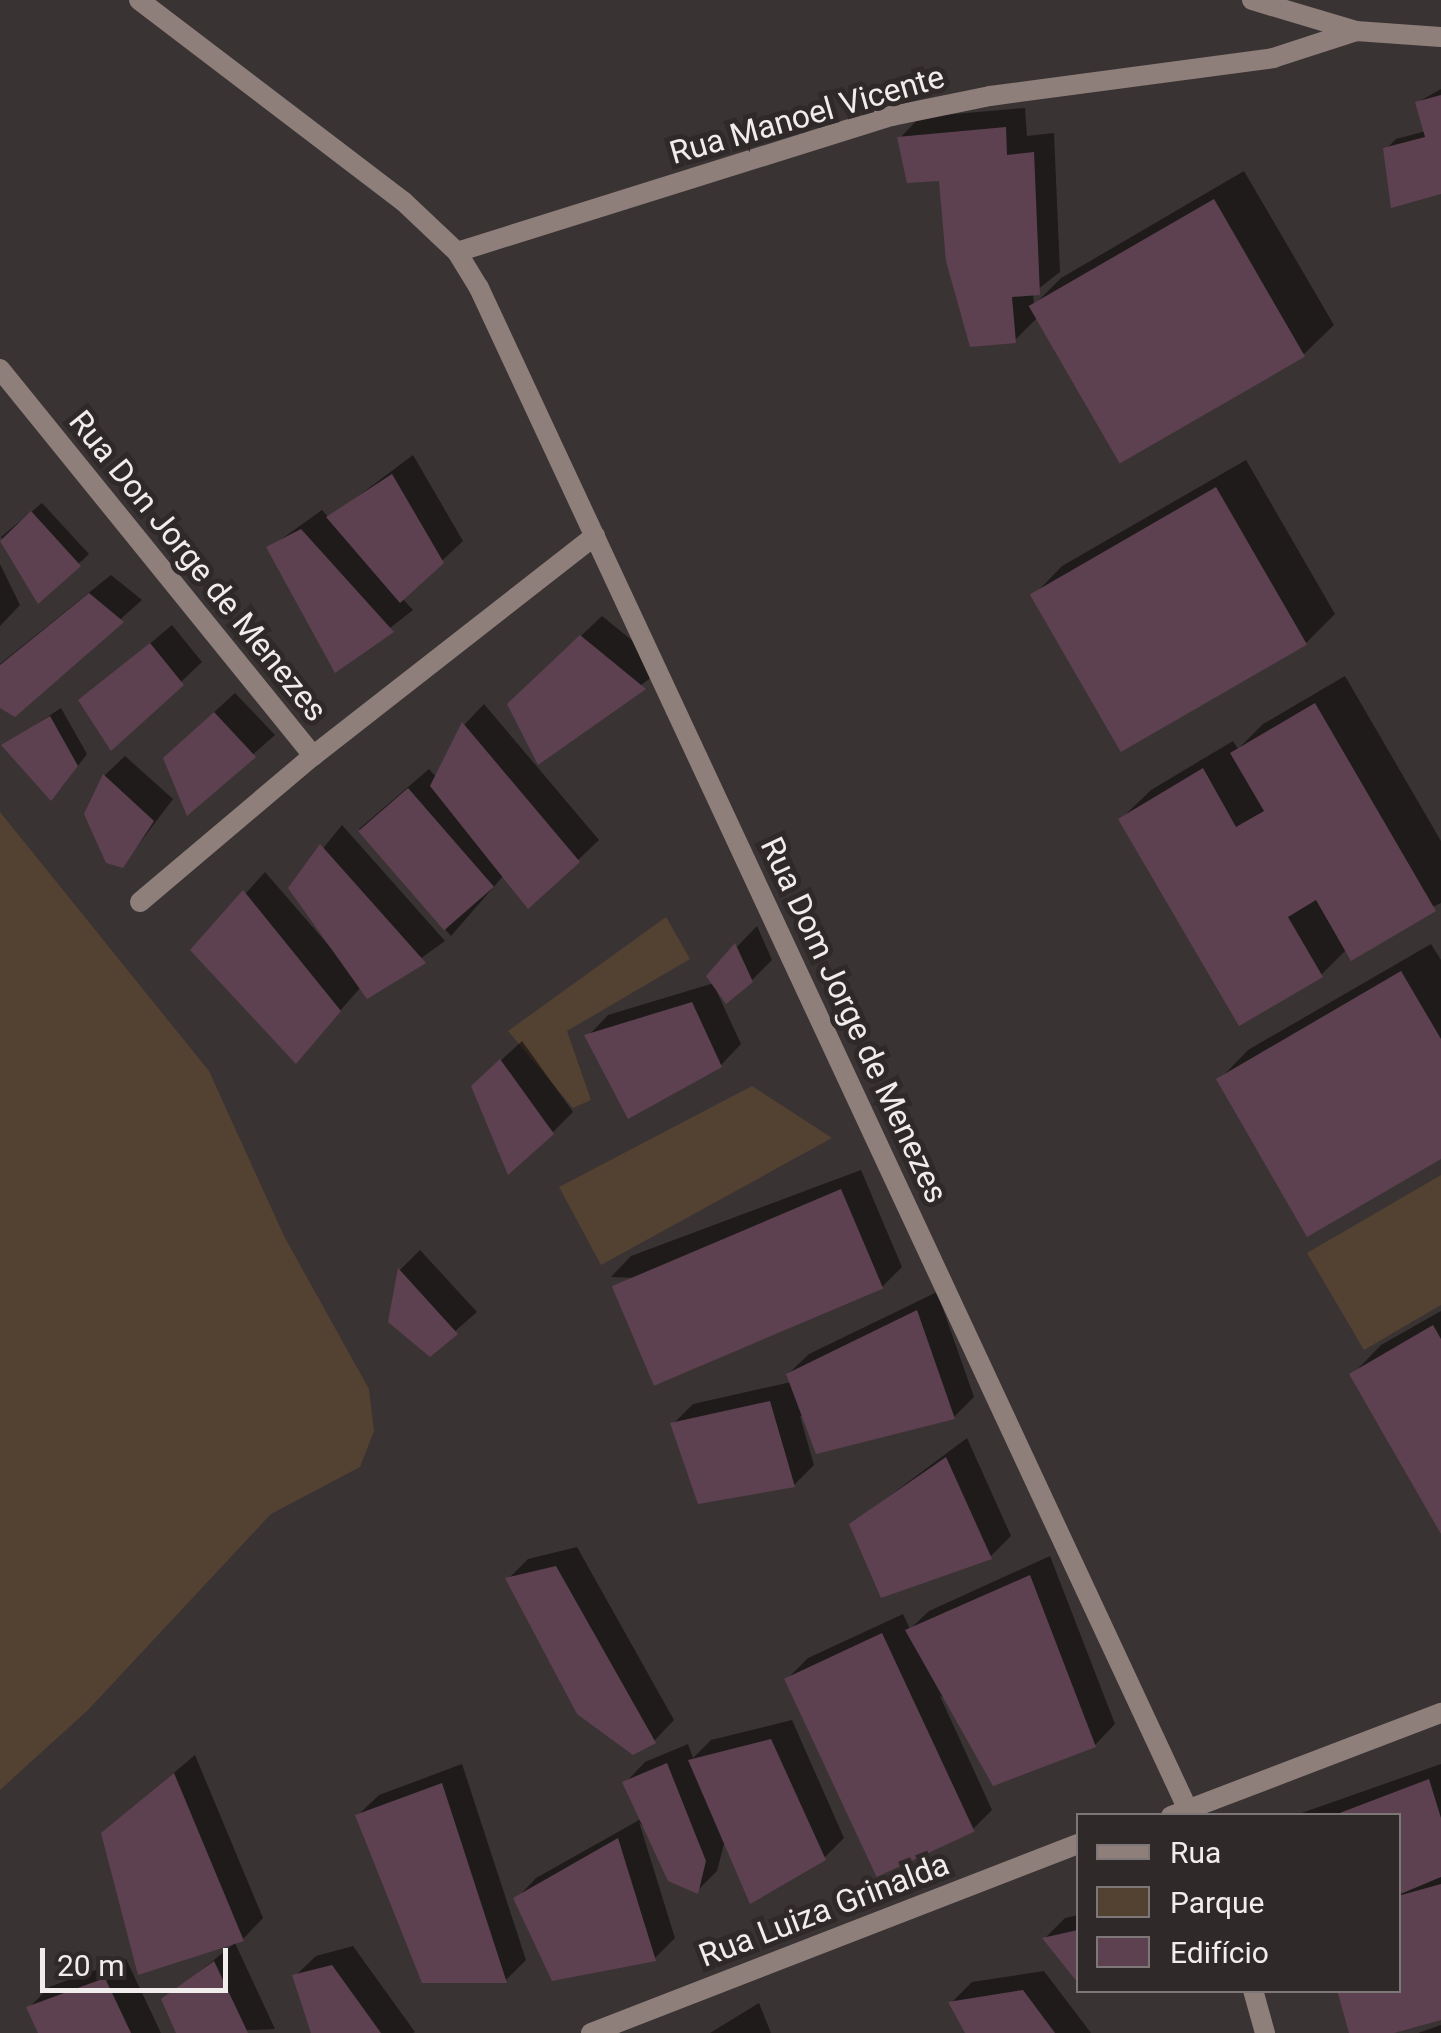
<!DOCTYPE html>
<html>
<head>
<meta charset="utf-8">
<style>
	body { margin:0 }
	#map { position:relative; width:1441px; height:2033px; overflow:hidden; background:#3a3334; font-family:Roboto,sans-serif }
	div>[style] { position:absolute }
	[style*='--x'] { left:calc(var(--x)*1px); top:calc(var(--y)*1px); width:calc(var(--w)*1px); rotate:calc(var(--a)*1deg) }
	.green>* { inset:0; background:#534132 }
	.shadow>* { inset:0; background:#0007 }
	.building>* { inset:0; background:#5e4150; transform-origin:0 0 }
	.street>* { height:20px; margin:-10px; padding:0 10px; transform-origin:10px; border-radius:10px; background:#8f7f7a }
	span { translate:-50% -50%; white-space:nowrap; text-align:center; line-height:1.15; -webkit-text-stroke:10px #30292a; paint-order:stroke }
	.street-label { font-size:32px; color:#f2eded }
	.legend { position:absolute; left:1076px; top:1813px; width:325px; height:180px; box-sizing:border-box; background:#30292a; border:2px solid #7e7778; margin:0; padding:12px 18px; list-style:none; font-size:30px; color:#f2eded }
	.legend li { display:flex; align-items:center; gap:20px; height:50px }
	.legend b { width:50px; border:2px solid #7e7778 }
	.scale { position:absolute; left:40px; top:1948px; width:188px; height:45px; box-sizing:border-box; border:5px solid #f2eded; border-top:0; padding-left:12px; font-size:30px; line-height:35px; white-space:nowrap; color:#f2eded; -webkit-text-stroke:8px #30292a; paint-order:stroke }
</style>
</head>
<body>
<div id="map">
	<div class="green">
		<i style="clip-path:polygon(0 812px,209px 1071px,284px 1236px,369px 1389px,374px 1431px,360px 1467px,271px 1514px,88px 1710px,0 1790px)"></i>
		<i style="clip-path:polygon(666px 917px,690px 959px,567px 1031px,591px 1100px,573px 1108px,508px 1031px)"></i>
		<i style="clip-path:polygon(752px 1086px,832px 1138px,601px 1265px,559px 1187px)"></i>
		<i style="clip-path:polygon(1441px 1175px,1441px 1305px,1364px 1350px,1307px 1253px)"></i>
	</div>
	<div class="shadow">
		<i style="clip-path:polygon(1441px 89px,1441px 192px,1386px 149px,1396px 139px,1426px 131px,1418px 102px)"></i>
		<i style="clip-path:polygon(1025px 108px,1027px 136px,1054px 133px,1060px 272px,1033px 293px,1034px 305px,1061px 278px,1244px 171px,1334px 325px,1304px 354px,1038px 317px,1015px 340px,942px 178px,900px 138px,920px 117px)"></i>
		<i style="clip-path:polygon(413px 455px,463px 541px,402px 598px,413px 610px,336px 670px,269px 548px,322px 510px,329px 518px)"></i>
		<i style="clip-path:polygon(1246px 460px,1335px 614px,1306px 643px,1033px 596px,1062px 566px)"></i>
		<i style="clip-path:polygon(42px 503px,89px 554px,39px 600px,1px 537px)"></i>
		<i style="clip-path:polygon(0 564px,20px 605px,0 626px)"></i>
		<i style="clip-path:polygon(111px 575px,142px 600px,14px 714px,0 705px,0 664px)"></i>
		<i style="clip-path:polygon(602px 616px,665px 667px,539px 762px,531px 683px)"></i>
		<i style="clip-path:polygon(172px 625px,202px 662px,112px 747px,82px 701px)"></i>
		<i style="clip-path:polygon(1345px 676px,1441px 841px,1441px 903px,1347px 949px,1321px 975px,1121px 819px,1151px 790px,1233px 741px,1238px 749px,1263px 724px)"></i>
		<i style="clip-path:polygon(235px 693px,275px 735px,188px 812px,187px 737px)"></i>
		<i style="clip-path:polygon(484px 704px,599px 840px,578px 860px,504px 875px,451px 936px,359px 829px,429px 769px,437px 778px,465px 724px)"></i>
		<i style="clip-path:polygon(61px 708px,87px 754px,61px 788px,5px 745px)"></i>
		<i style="clip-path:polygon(125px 756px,173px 799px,123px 865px,86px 814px,105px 775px)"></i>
		<i style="clip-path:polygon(342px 825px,445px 941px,368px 996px,361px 987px,296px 1061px,194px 950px,265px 872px,349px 969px,291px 888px)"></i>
		<i style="clip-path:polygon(757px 926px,772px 960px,752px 980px,716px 990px,741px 1044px,721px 1065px,588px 1036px,608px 1015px,714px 983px,709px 976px)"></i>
		<i style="clip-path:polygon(1431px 944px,1441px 960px,1441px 1156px,1219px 1080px,1248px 1050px)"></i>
		<i style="clip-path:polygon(522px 1041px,573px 1112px,553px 1132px,495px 1066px)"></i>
		<i style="clip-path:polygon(861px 1170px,902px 1267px,882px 1287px,611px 1277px,631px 1256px)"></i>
		<i style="clip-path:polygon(420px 1250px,477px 1312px,430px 1353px,390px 1321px,400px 1270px)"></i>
		<i style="clip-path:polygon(937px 1292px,974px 1397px,954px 1417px,800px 1416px,814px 1465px,794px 1485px,673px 1424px,693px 1404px,791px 1382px,788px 1374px,809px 1354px)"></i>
		<i style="clip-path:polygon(1441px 1311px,1441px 1529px,1352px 1375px,1381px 1345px)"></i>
		<i style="clip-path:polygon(967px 1438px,1011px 1536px,990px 1557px,852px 1524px)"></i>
		<i style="clip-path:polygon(577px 1547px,674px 1720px,654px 1741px,508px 1579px,528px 1559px)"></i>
		<i style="clip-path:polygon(1050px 1556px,1115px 1724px,1095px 1745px,940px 1696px,992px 1810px,972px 1830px,787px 1679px,808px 1658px,903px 1614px,910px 1629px,929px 1611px)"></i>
		<i style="clip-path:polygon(792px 1720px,844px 1838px,824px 1858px,725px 1840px,717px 1871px,697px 1891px,639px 1822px,675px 1938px,655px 1958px,516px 1899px,536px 1878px,641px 1819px,625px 1783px,645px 1762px,688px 1744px,693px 1758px,711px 1740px)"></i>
		<i style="clip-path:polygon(195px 1755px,263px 1918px,243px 1939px,140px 1972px,103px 1833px)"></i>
		<i style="clip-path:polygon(462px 1764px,526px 1960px,506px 1980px,358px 1815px,379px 1795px)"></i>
		<i style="clip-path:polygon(1441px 1764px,1441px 2017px,1384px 2033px,1352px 2033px,1398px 1990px,1398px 1816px,1293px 1816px)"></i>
		<i style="clip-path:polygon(1078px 1915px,1078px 1979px,1045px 1938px,1065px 1918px)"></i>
		<i style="clip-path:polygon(235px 1943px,275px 2029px,179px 2033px,164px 2000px)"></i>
		<i style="clip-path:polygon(353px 1946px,415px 2032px,413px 2033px,313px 2033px,295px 1976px,316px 1956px)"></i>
		<i style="clip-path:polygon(126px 1959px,161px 2033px,41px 2033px,29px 2008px,49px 1987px)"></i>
		<i style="clip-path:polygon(1044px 1971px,1091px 2033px,967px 2033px,952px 2002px,972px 1982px)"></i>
		<i style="clip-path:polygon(759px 2003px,771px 2033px,710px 2033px)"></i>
		<i style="clip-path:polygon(1441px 2025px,1441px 2033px,1418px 2033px)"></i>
	</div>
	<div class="building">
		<i style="clip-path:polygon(1441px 95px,1441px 194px,1391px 208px,1383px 148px,1425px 137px,1415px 102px)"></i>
		<i style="clip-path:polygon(1006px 127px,1007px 155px,1034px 152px,1040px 295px,1012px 297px,1016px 343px,970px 347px,946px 261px,939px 181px,907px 183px,897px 137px)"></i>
		<i style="left:1214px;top:199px;width:182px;height:214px;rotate:60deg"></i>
		<i style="clip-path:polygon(392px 474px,444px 563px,400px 603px,326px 517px)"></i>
		<i style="left:1216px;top:487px;width:182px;height:215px;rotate:60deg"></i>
		<i style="clip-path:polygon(31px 511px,81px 566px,38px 604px,0 541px)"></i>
		<i style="clip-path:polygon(301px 529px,394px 632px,335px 673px,266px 547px)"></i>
		<i style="clip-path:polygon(89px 593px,124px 622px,15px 717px,0 708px,0 665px)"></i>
		<i style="clip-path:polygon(580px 635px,646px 689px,538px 765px,507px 704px)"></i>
		<i style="clip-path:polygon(150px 643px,184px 685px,111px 751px,78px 700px)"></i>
		<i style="clip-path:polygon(1315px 703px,1436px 911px,1351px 961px,1316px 900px,1288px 917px,1323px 977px,1239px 1026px,1118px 819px,1203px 768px,1236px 827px,1264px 811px,1230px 753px)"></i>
		<i style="clip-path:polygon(214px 712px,256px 757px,187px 816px,163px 758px)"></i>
		<i style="clip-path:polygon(50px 716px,78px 766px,51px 801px,1px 745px)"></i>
		<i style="clip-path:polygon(462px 722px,580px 862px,528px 909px,430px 786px)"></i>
		<i style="clip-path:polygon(103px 774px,154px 821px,123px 868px,106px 863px,84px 814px)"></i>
		<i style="left:408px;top:788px;width:131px;height:66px;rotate:49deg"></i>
		<i style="clip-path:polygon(320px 844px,426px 963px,367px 999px,288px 888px)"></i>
		<i style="clip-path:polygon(243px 890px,341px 1011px,296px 1064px,190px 950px)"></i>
		<i style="clip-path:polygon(735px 943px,753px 982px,726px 1004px,706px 976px)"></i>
		<i style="clip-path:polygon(1401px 971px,1441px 1039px,1441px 1159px,1307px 1237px,1216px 1079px)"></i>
		<i style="clip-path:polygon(692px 1002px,722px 1067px,628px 1119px,584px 1035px)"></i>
		<i style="clip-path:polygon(500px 1059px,554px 1134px,508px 1175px,471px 1086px)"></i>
		<i style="left:841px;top:1189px;width:108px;height:249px;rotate:67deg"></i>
		<i style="clip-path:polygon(398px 1268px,458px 1334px,430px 1357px,388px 1322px)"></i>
		<i style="clip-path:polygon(917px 1310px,955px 1419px,816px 1454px,786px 1374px)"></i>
		<i style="clip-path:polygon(1433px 1325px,1441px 1339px,1441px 1534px,1349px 1374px)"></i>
		<i style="clip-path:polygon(770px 1401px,795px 1487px,698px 1504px,670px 1423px)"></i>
		<i style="clip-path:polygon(946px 1457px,992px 1559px,881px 1598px,849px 1524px)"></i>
		<i style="clip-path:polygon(556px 1566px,656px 1743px,633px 1755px,577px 1714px,505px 1578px)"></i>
		<i style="clip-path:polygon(1030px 1575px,1096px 1747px,993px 1786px,905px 1630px)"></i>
		<i style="left:882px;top:1633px;width:219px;height:108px;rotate:65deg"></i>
		<i style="clip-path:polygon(771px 1739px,826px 1860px,750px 1904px,688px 1760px)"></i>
		<i style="clip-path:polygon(667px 1763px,706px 1861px,698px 1894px,668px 1881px,622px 1782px)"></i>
		<i style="clip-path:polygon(174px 1773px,244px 1941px,138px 1975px,101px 1833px)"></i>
		<i style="clip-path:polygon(1429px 1779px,1441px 1818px,1441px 1877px,1398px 1895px,1398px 1816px,1337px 1814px)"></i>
		<i style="clip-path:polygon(442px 1783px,507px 1983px,422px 1983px,355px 1815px)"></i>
		<i style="clip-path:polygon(618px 1838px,656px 1961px,552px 1981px,513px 1898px)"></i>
		<i style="clip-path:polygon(1441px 1884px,1441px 2020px,1394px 2033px,1349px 2033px,1337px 1990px,1398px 1990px,1398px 1896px)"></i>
		<i style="clip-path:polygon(1078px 1930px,1078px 1983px,1042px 1938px)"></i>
		<i style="clip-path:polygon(214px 1961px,248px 2033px,176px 2033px,161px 1999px)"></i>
		<i style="clip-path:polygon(332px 1965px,381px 2033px,311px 2033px,292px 1975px)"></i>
		<i style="clip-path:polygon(105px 1978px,131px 2033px,38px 2033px,26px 2007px)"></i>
		<i style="clip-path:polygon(1023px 1990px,1055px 2033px,965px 2033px,948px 2002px)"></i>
	</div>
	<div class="street">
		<i style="--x:139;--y:0;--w:332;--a:37.3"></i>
		<i style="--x:403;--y:201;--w:74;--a:43.4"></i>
		<i style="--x:457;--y:252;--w:42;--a:58.6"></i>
		<i style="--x:479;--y:288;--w:1686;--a:65.02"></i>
		<i style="--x:1252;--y:0;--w:109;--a:16.6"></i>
		<i style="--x:1356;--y:31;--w:85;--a:4"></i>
		<i style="--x:457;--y:252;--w:456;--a:-17.4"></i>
		<i style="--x:892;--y:116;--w:100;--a:-11.5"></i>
		<i style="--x:990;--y:96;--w:286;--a:-7.6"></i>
		<i style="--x:1273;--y:58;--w:87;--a:-18"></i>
		<i style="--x:0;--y:369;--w:498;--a:51"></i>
		<i style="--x:140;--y:902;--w:226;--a:-40.2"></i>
		<i style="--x:313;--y:756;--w:358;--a:-38"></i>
		<i style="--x:1171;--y:1816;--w:289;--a:-20.9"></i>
		<i style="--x:1253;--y:1990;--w:45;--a:74.4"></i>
		<i style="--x:591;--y:2033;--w:522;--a:-21.21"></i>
	</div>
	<div class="street-label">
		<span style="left:807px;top:115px;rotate:-16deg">Rua Manoel Vicente</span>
		<span style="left:198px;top:566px;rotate:51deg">Rua Don Jorge de Menezes</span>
		<span style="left:854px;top:1020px;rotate:65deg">Rua Dom Jorge de Menezes</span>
		<span style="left:824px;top:1910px;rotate:-21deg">Rua Luiza Grinalda</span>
	</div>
	<ul class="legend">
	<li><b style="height:12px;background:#8f7f7a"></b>Rua</li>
	<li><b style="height:28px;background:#534132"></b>Parque</li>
	<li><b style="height:28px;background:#5e4150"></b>Edifício</li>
	</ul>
	<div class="scale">20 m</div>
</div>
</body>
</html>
